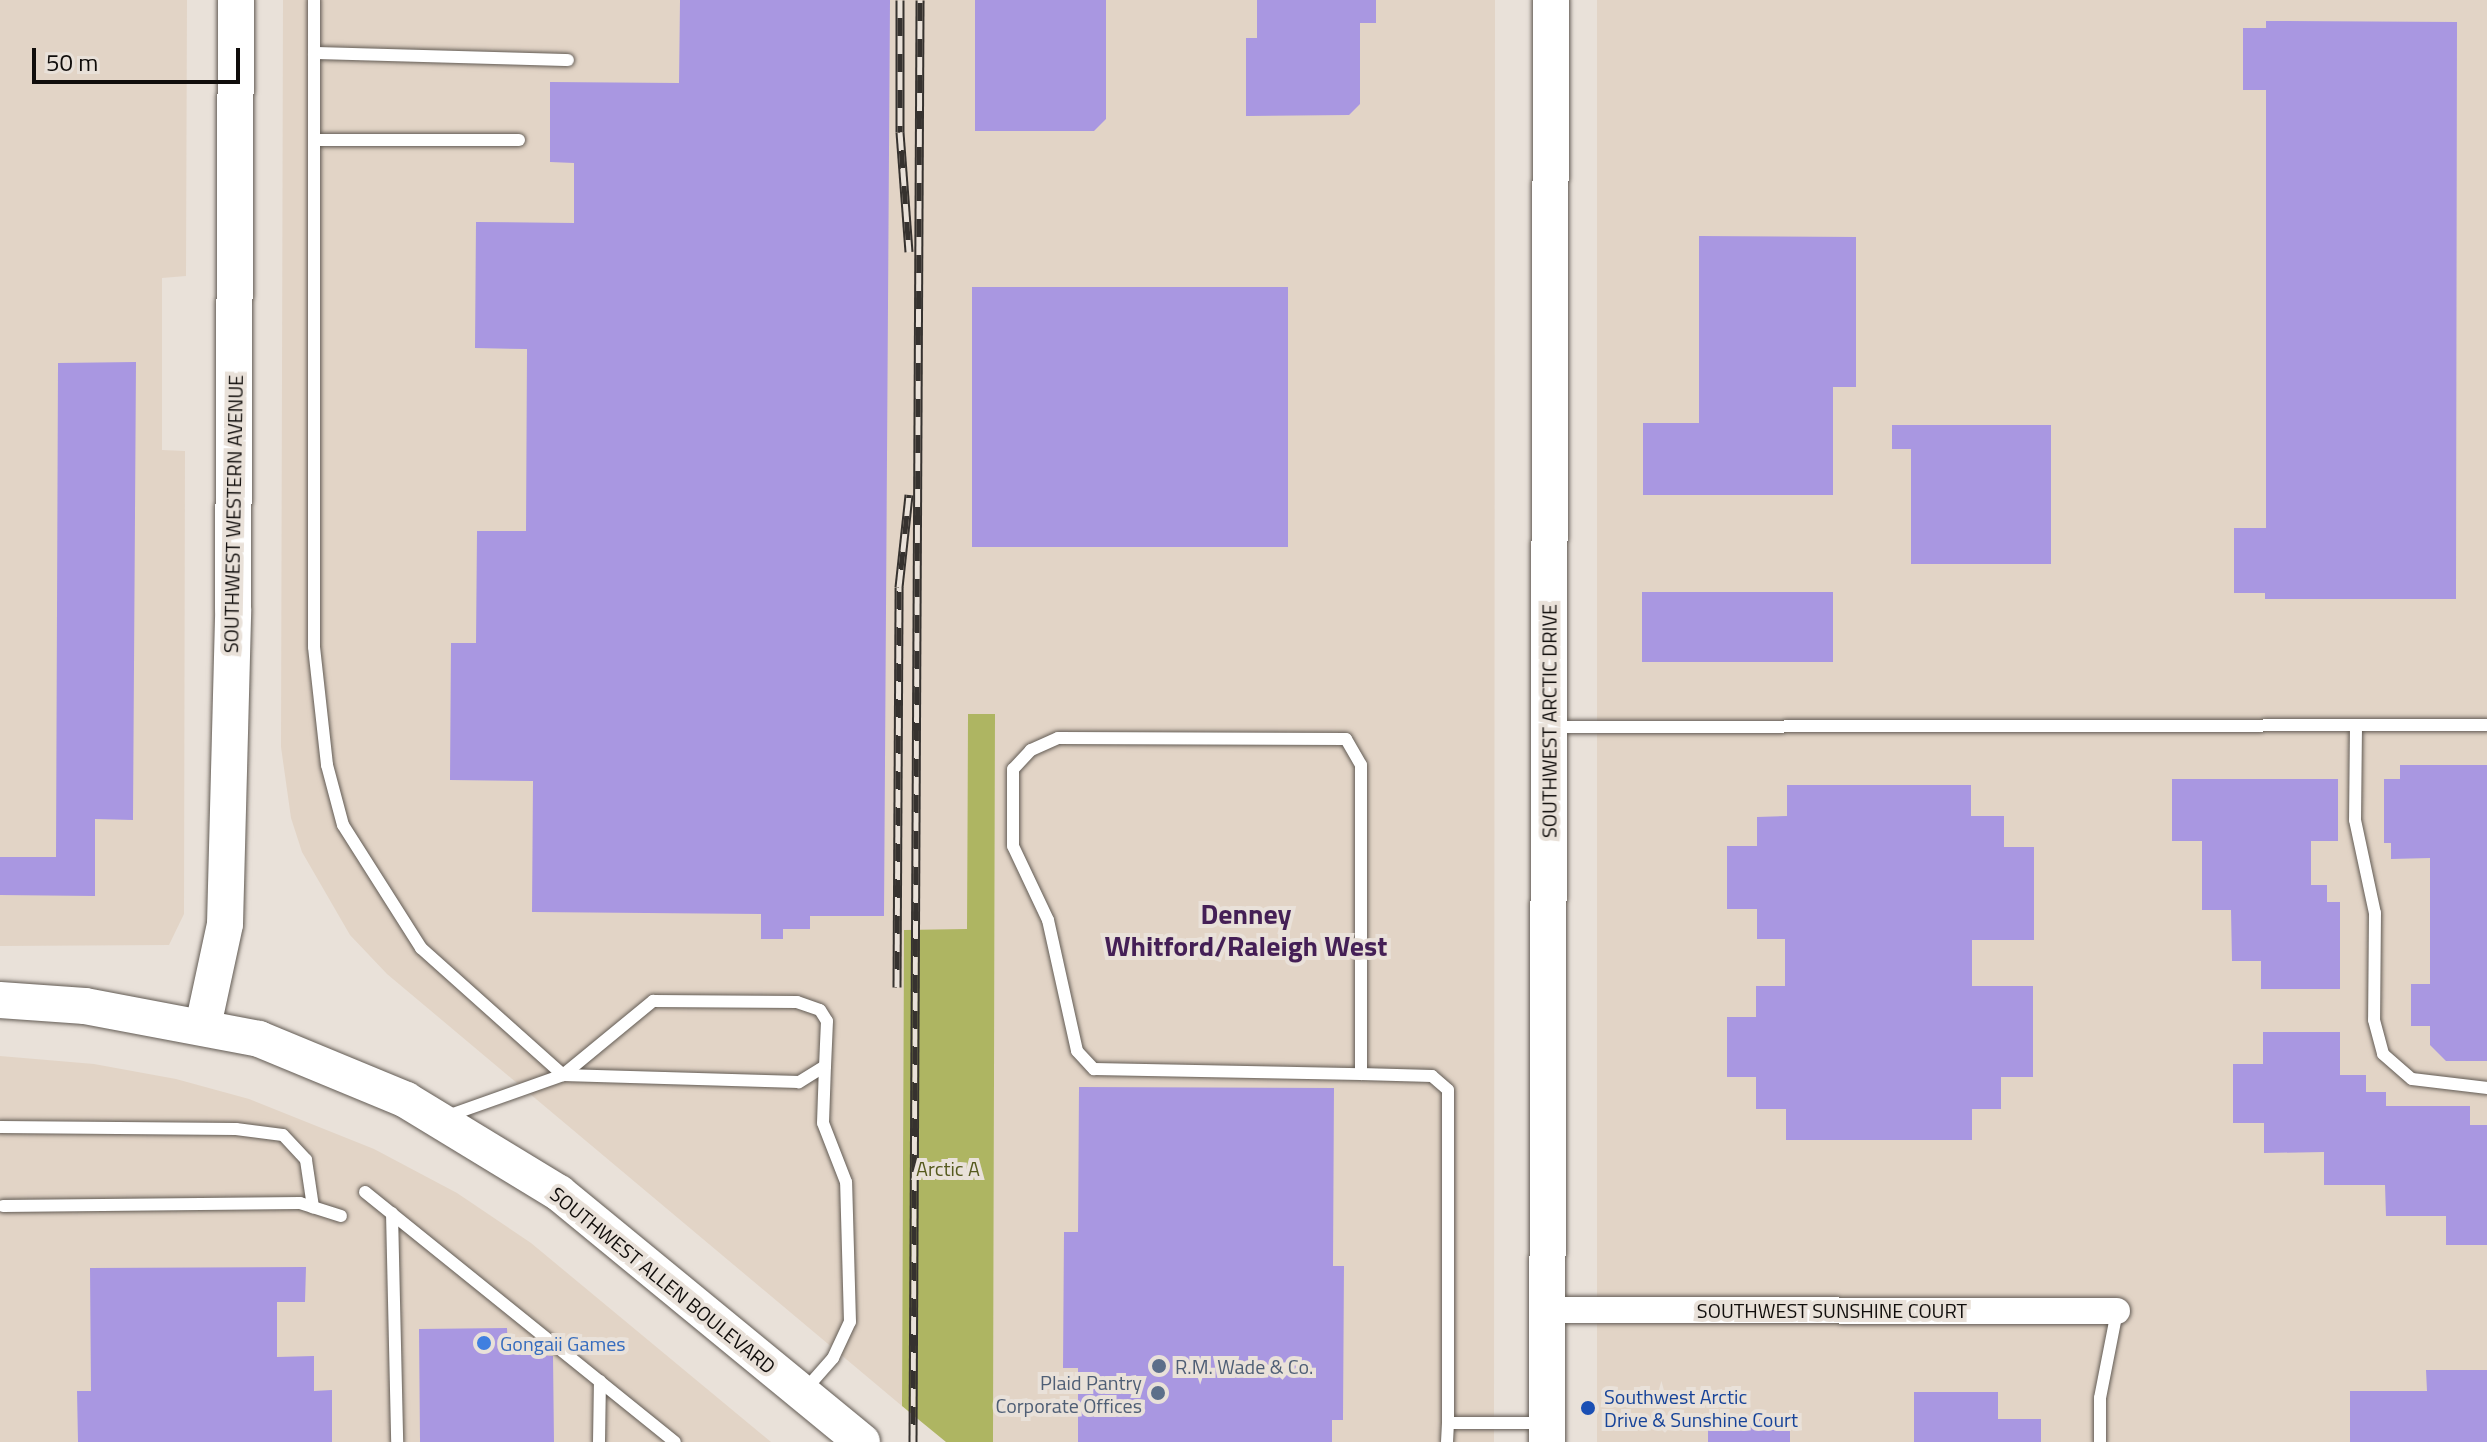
<!DOCTYPE html>
<html>
<head>
<meta charset="utf-8">
<style>
	body { margin:0 }
	#map { position:relative; width:2487px; height:1442px; overflow:hidden; background:#e9e1d9; font-family:"Titillium Web",sans-serif }
	div>[style] { position:absolute }
	[style*='--x'] { left:calc(var(--x)*1px); top:calc(var(--y)*1px); width:calc(var(--w)*1px); rotate:calc(var(--a)*1deg) }
	.built>* { inset:0; background:#e2d4c6; transform-origin:0 0 }
	.forest>* { inset:0; background:#aeb562 }
	.building>* { inset:0; background:#a997e1; transform-origin:0 0 }
	.roads { filter:drop-shadow(0 0 2px #625b54) drop-shadow(0 0 2px #625b54) }
	.lane>* { height:12px; margin:-6px; padding:0 6px; transform-origin:6px; border-radius:6px; background:#fff }
	.street>* { height:26px; margin:-13px; padding:0 13px; transform-origin:13px; border-radius:13px; background:#fff }
	.secondary>* { height:36px; margin:-18px; padding:0 18px; transform-origin:18px; border-radius:18px; background:#fff }
	.rail>* { height:9px; margin-top:-4.5px; transform-origin:0; background:repeating-linear-gradient(90deg,#e9e1d9 0 18px,#36322f 0 36px); box-sizing:border-box; border-block:2px solid #36322f }
	.dots>* { width:22px; height:22px; translate:-50% -50%; box-sizing:border-box; border:4px solid #e9e1d9; border-radius:50% }
	span { translate:-50% -50%; white-space:nowrap; text-align:center; line-height:1.15; -webkit-text-stroke:8px #e9e1d9; paint-order:stroke }
	.street-label { font-size:20px; color:#100d0b }
	.park-label { font-size:20px; color:#55591d }
	.shop-label { font-size:20px; color:#366cbe }
	.left { translate:0 -50%; text-align:left }
	.service-label { font-size:20px; color:#4e5e75 }
	.right { translate:-100% -50%; text-align:right }
	.transit-label { font-size:20px; color:#164399 }
	.district-label { font-size:28px; color:#441f56; font-weight:700 }
	.scale { position:absolute; left:32px; top:48px; width:208px; height:36px; box-sizing:border-box; border:4px solid #100d0b; border-top:0; padding-left:10px; font-size:24px; line-height:28px; white-space:nowrap; color:#100d0b; -webkit-text-stroke:6px #e9e1d9; paint-order:stroke }
</style>
</head>
<body>
<div id="map">
	<div class="built">
		<i style="clip-path:polygon(0 0,187px 0,186px 276px,162px 278px,162px 450px,185px 451px,184px 914px,169px 945px,0 946px)"></i>
		<i style="clip-path:polygon(283px 0,1495px 0,1494px 1442px,993px 1442px,995px 714px,968px 714px,967px 930px,904px 930px,902px 1406px,387px 974px,350px 935px,302px 852px,291px 818px,281px 747px)"></i>
		<i style="left:1597px;top:0;width:890px;height:1442px"></i>
		<i style="clip-path:polygon(0 1056px,94px 1064px,176px 1079px,249px 1099px,374px 1149px,457px 1193px,531px 1243px,771px 1442px,0 1442px)"></i>
	</div>
	<div class="forest">
		<i style="clip-path:polygon(968px 714px,995px 714px,993px 1442px,946px 1442px,902px 1406px,904px 930px,967px 929px)"></i>
	</div>
	<div class="building">
		<i style="clip-path:polygon(680px 0,890px 0,884px 916px,810px 916px,810px 929px,783px 929px,783px 939px,761px 939px,761px 914px,532px 912px,533px 781px,450px 780px,451px 643px,476px 643px,477px 531px,526px 531px,527px 349px,475px 348px,476px 222px,574px 223px,574px 163px,550px 162px,550px 82px,679px 83px)"></i>
		<i style="clip-path:polygon(975px 0,1106px 0,1106px 119px,1094px 131px,975px 131px)"></i>
		<i style="clip-path:polygon(1257px 0,1376px 0,1376px 23px,1360px 23px,1360px 104px,1349px 115px,1246px 116px,1246px 38px,1257px 38px)"></i>
		<i style="clip-path:polygon(2266px 21px,2457px 22px,2456px 599px,2265px 599px,2265px 593px,2234px 593px,2234px 528px,2266px 528px,2266px 90px,2243px 90px,2243px 28px,2266px 28px)"></i>
		<i style="clip-path:polygon(1699px 236px,1856px 237px,1856px 387px,1833px 387px,1833px 495px,1643px 495px,1643px 423px,1699px 423px)"></i>
		<i style="left:972px;top:287px;width:316px;height:260px"></i>
		<i style="clip-path:polygon(136px 362px,133px 820px,95px 819px,95px 896px,0 895px,0 857px,56px 857px,58px 363px)"></i>
		<i style="clip-path:polygon(1892px 425px,2051px 425px,2051px 564px,1911px 564px,1911px 449px,1892px 449px)"></i>
		<i style="left:1642px;top:592px;width:191px;height:70px"></i>
		<i style="clip-path:polygon(2400px 765px,2487px 765px,2487px 1061px,2446px 1061px,2430px 1045px,2430px 1026px,2411px 1026px,2411px 984px,2430px 984px,2430px 858px,2391px 859px,2391px 843px,2384px 843px,2384px 779px,2400px 779px)"></i>
		<i style="clip-path:polygon(2172px 779px,2338px 779px,2338px 841px,2311px 841px,2311px 885px,2327px 885px,2327px 902px,2340px 902px,2340px 989px,2261px 989px,2261px 961px,2232px 961px,2231px 910px,2202px 910px,2202px 841px,2172px 841px)"></i>
		<i style="clip-path:polygon(1787px 785px,1971px 785px,1971px 816px,2004px 816px,2004px 847px,2034px 847px,2034px 940px,1972px 940px,1972px 986px,2033px 986px,2033px 1077px,2001px 1077px,2001px 1109px,1972px 1109px,1972px 1140px,1786px 1140px,1786px 1109px,1756px 1109px,1756px 1077px,1727px 1077px,1727px 1017px,1756px 1017px,1756px 986px,1785px 986px,1785px 939px,1757px 939px,1757px 909px,1727px 909px,1727px 846px,1757px 846px,1757px 817px,1787px 816px)"></i>
		<i style="clip-path:polygon(2263px 1032px,2340px 1032px,2340px 1075px,2366px 1075px,2366px 1092px,2386px 1092px,2386px 1106px,2470px 1106px,2470px 1125px,2487px 1125px,2487px 1245px,2446px 1245px,2446px 1216px,2386px 1216px,2385px 1185px,2324px 1185px,2324px 1152px,2264px 1153px,2264px 1123px,2233px 1123px,2233px 1064px,2263px 1064px)"></i>
		<i style="clip-path:polygon(1079px 1087px,1334px 1088px,1333px 1266px,1344px 1266px,1343px 1420px,1332px 1420px,1332px 1442px,1078px 1442px,1078px 1368px,1063px 1368px,1064px 1232px,1078px 1232px)"></i>
		<i style="clip-path:polygon(306px 1267px,305px 1302px,277px 1302px,277px 1357px,314px 1356px,314px 1391px,332px 1390px,332px 1442px,78px 1442px,77px 1391px,91px 1391px,90px 1268px)"></i>
		<i style="clip-path:polygon(507px 1328px,508px 1353px,553px 1356px,554px 1442px,420px 1442px,419px 1329px)"></i>
		<i style="clip-path:polygon(2426px 1370px,2487px 1370px,2487px 1442px,2350px 1442px,2350px 1391px,2427px 1391px)"></i>
		<i style="clip-path:polygon(1914px 1392px,1998px 1392px,1998px 1419px,2041px 1419px,2041px 1442px,1914px 1442px)"></i>
		<i style="left:1708px;top:1419px;width:82px;height:23px"></i>
	</div>
	<div class="roads">
		<div class="lane">
			<i style="--x:314;--y:0;--w:647;--a:90"></i>
			<i style="--x:314;--y:647;--w:119;--a:83.7"></i>
			<i style="--x:327;--y:765;--w:62;--a:75.1"></i>
			<i style="--x:343;--y:825;--w:146;--a:57.6"></i>
			<i style="--x:421;--y:948;--w:191;--a:41.8"></i>
			<i style="--x:563;--y:1075;--w:117;--a:-39.4"></i>
			<i style="--x:653;--y:1001;--w:144;--a:0.4"></i>
			<i style="--x:797;--y:1002;--w:24;--a:19"></i>
			<i style="--x:820;--y:1010;--w:13;--a:58"></i>
			<i style="--x:827;--y:1021;--w:45;--a:92.5"></i>
			<i style="--x:825;--y:1066;--w:31;--a:148"></i>
			<i style="--x:799;--y:1082;--w:236;--a:-178.3"></i>
			<i style="--x:563;--y:1075;--w:123;--a:160.5"></i>
			<i style="--x:314;--y:53;--w:254;--a:1.6"></i>
			<i style="--x:314;--y:140;--w:205;--a:0"></i>
			<i style="--x:2356;--y:726;--w:94;--a:90.6"></i>
			<i style="--x:2355;--y:820;--w:95;--a:77.9"></i>
			<i style="--x:2375;--y:913;--w:107;--a:90.5"></i>
			<i style="--x:2374;--y:1020;--w:35;--a:75"></i>
			<i style="--x:2383;--y:1054;--w:38;--a:41"></i>
			<i style="--x:2412;--y:1079;--w:76;--a:6.8"></i>
			<i style="--x:1550;--y:727;--w:937;--a:-0.12"></i>
			<i style="--x:1361;--y:1074;--w:309;--a:-90"></i>
			<i style="--x:1361;--y:765;--w:30;--a:-120"></i>
			<i style="--x:1346;--y:739;--w:288;--a:-179.8"></i>
			<i style="--x:1058;--y:738;--w:30;--a:156"></i>
			<i style="--x:1031;--y:750;--w:26;--a:133"></i>
			<i style="--x:1013;--y:769;--w:77;--a:90"></i>
			<i style="--x:1013;--y:846;--w:82;--a:64.7"></i>
			<i style="--x:1048;--y:920;--w:134;--a:77.5"></i>
			<i style="--x:1077;--y:1051;--w:25;--a:47"></i>
			<i style="--x:1094;--y:1069;--w:267;--a:1.1"></i>
			<i style="--x:1361;--y:1074;--w:71;--a:1.6"></i>
			<i style="--x:1432;--y:1076;--w:21;--a:41"></i>
			<i style="--x:1448;--y:1090;--w:333;--a:90"></i>
			<i style="--x:1448;--y:1423;--w:96;--a:0"></i>
			<i style="--x:0;--y:1127;--w:236;--a:0.5"></i>
			<i style="--x:236;--y:1129;--w:47;--a:7.3"></i>
			<i style="--x:283;--y:1135;--w:34;--a:47"></i>
			<i style="--x:306;--y:1160;--w:48;--a:81.5"></i>
			<i style="--x:365;--y:1192;--w:398;--a:38.9"></i>
			<i style="--x:3;--y:1206;--w:297;--a:-0.6"></i>
			<i style="--x:300;--y:1203;--w:43;--a:17.6"></i>
			<i style="--x:392;--y:1213;--w:229;--a:88.7"></i>
			<i style="--x:804;--y:1391;--w:44;--a:-48.7"></i>
			<i style="--x:833;--y:1358;--w:40;--a:-65"></i>
			<i style="--x:850;--y:1322;--w:140;--a:-91.6"></i>
			<i style="--x:846;--y:1182;--w:63;--a:-111.3"></i>
			<i style="--x:823;--y:1123;--w:57;--a:-88"></i>
			<i style="--x:599;--y:1442;--w:61;--a:-89.1"></i>
			<i style="--x:1447;--y:1442;--w:19;--a:-87"></i>
			<i style="--x:2100;--y:1442;--w:44;--a:-90"></i>
			<i style="--x:2100;--y:1398;--w:89;--a:-78.9"></i>
		</div>
		<div class="street">
			<i style="--x:1547;--y:1310;--w:570;--a:0.1"></i>
		</div>
		<div class="secondary">
			<i style="--x:0;--y:1000;--w:85;--a:4"></i>
			<i style="--x:85;--y:1006;--w:177;--a:10.7"></i>
			<i style="--x:259;--y:1039;--w:159;--a:22.5"></i>
			<i style="--x:406;--y:1100;--w:179;--a:31.3"></i>
			<i style="--x:559;--y:1193;--w:392;--a:39.4"></i>
			<i style="--x:203;--y:1026;--w:104;--a:-77.8"></i>
			<i style="--x:225;--y:924;--w:315;--a:-88.5"></i>
			<i style="--x:233;--y:609;--w:609;--a:-89.72"></i>
			<i style="--x:1547;--y:1442;--w:1442;--a:-89.84"></i>
		</div>
	</div>
	<div class="rail">
		<i style="--x:900;--y:0;--w:132;--a:90"></i>
		<i style="--x:900;--y:132;--w:120;--a:85.7"></i>
		<i style="--x:897;--y:987;--w:400;--a:-89.7"></i>
		<i style="--x:899;--y:587;--w:93;--a:-83.8"></i>
		<i style="--x:913;--y:1442;--w:1442;--a:-89.72"></i>
	</div>
	<div class="dots">
		<i style="left:484px;top:1343px;background:#3f7fe0"></i>
		<i style="left:1159px;top:1366px;background:#5c6f8a"></i>
		<i style="left:1158px;top:1393px;background:#5c6f8a"></i>
		<i style="left:1588px;top:1408px;background:#1a4fb4"></i>
	</div>
	<div class="street-label">
		<span style="left:233px;top:514px;rotate:-89deg">SOUTHWEST WESTERN AVENUE</span>
		<span style="left:1549px;top:721px;rotate:-90deg">SOUTHWEST ARCTIC DRIVE</span>
		<span style="left:663px;top:1280px;rotate:39deg">SOUTHWEST ALLEN BOULEVARD</span>
		<span style="left:1832px;top:1310px">SOUTHWEST SUNSHINE COURT</span>
	</div>
	<div class="park-label">
		<span style="left:948px;top:1168px">Arctic A</span>
	</div>
	<div class="shop-label">
		<span class="left" style="left:500px;top:1343px">Gongaii Games</span>
	</div>
	<div class="service-label">
		<span class="left" style="left:1175px;top:1366px">R.M. Wade &amp; Co.</span>
		<span class="right" style="left:1142px;top:1394px">Plaid Pantry<br>Corporate Offices</span>
	</div>
	<div class="transit-label">
		<span class="left" style="left:1604px;top:1408px">Southwest Arctic<br>Drive &amp; Sunshine Court</span>
	</div>
	<div class="district-label">
		<span style="left:1246px;top:930px">Denney<br>Whitford/Raleigh West</span>
	</div>
	<div class="scale">50 m</div>
</div>
</body>
</html>
